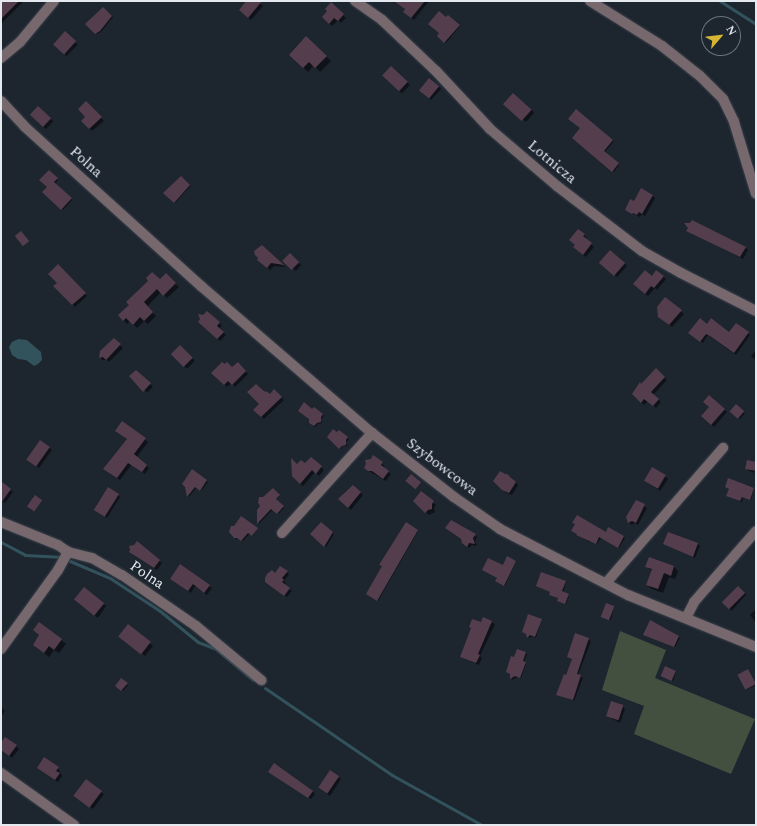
<!DOCTYPE html>
<html>
<head>
<meta charset="utf-8">
<style>
	body { margin:0 }
	#map { position:relative; width:757px; height:826px; overflow:hidden; background:#1d252f; font-family:Spectral,serif }
	div>[style] { position:absolute }
	[style*='--x'] { left:calc(var(--x)*1px); top:calc(var(--y)*1px); width:calc(var(--w)*1px); rotate:calc(var(--a)*1deg) }
	.green>* { inset:0; background:#435040 }
	.water>* { inset:0; background:#33535c }
	.shadow>* { inset:0; background:#0007; transform-origin:0 0 }
	.stream>* { height:3px; margin:-1.5px; padding:0 1.5px; transform-origin:1.5px; border-radius:1.5px; background:#33535c }
	.building>* { inset:0; background:#543e4e; transform-origin:0 0 }
	.roads { filter:drop-shadow(0 0 1px #39404a) drop-shadow(0 0 1px #39404a) }
	.minor>* { height:10px; margin:-5px; padding:0 5px; transform-origin:5px; border-radius:5px; background:#76686c }
	span { translate:-50% -50%; white-space:nowrap; text-align:center; line-height:1.15; -webkit-text-stroke:3px #1d252f; paint-order:stroke }
	.street-label { font-size:15px; color:#e4e9f0 }
	.frame { position:absolute; inset:0; border:2px solid #e4e9f0; pointer-events:none }
	.north { position:absolute; left:701px; top:16px; width:40px; height:40px; box-sizing:border-box; background:#1d252f; border:1px solid #6d737c; border-radius:50%; rotate:62deg; font-size:11px; font-weight:700; line-height:16px; text-align:center; color:#e4e9f0 }
	.north::after { content:''; display:block; margin:auto; width:14px; height:18px; background:#d6b534; clip-path:polygon(50% 0,100% 100%,50% 72%,0 100%) }
</style>
</head>
<body>
<div id="map">
	<div class="green">
		<i style="clip-path:polygon(620px 631px,666px 650px,655px 678px,755px 719px,731px 774px,634px 734px,644px 706px,602px 690px)"></i>
	</div>
	<div class="water">
		<i style="clip-path:polygon(18px 339px,27px 340px,41px 352px,42px 360px,38px 364px,34px 366px,26px 360px,18px 359px,12px 355px,9px 347px,12px 342px)"></i>
	</div>
	<div class="shadow">
		<i style="clip-path:polygon(5px 1px,24px 1px,1px 24px,1px 5px)"></i>
		<i style="clip-path:polygon(248px 1px,257px 1px,263px 6px,251px 20px,243px 13px)"></i>
		<i style="clip-path:polygon(402px 1px,429px 1px,414px 20px,407px 14px)"></i>
		<i style="clip-path:polygon(331px 4px,346px 18px,341px 23px,338px 20px,332px 26px,323px 17px,329px 11px)"></i>
		<i style="clip-path:polygon(103px 8px,113px 17px,101px 32px,97px 34px,87px 24px)"></i>
		<i style="clip-path:polygon(448px 16px,460px 26px,446px 43px,438px 36px)"></i>
		<i style="left:65px;top:32px;width:18px;height:16px;rotate:45deg"></i>
		<i style="clip-path:polygon(306px 37px,331px 61px,320px 72px,314px 65px,308px 72px,294px 59px)"></i>
		<i style="left:391px;top:67px;width:26px;height:12px;rotate:43deg"></i>
		<i style="clip-path:polygon(438px 86px,441px 89px,431px 100px,422px 93px)"></i>
		<i style="clip-path:polygon(86px 102px,104px 121px,92px 131px,82px 121px,86px 117px)"></i>
		<i style="clip-path:polygon(507px 106px,532px 110px,534px 113px,526px 122px)"></i>
		<i style="left:38px;top:107px;width:21px;height:11px;rotate:43deg"></i>
		<i style="clip-path:polygon(576px 111px,614px 141px,604px 153px,619px 165px,614px 172px,573px 138px,581px 128px)"></i>
		<i style="clip-path:polygon(49px 171px,58px 180px,55px 184px,72px 200px,63px 210px,43px 192px,48px 187px)"></i>
		<i style="left:181px;top:177px;width:13px;height:23px;rotate:42deg"></i>
		<i style="clip-path:polygon(652px 195px,655px 198px,645px 216px,642px 214px,640px 217px,626px 210px)"></i>
		<i style="clip-path:polygon(688px 231px,745px 247px,748px 250px,743px 259px)"></i>
		<i style="clip-path:polygon(584px 235px,587px 238px,585px 239px,594px 247px,586px 257px,577px 250px,576px 245px,570px 240px)"></i>
		<i style="clip-path:polygon(261px 247px,285px 267px,274px 266px,270px 270px,261px 262px,259px 258px)"></i>
		<i style="left:290px;top:255px;width:15px;height:8px;rotate:42deg"></i>
		<i style="clip-path:polygon(624px 263px,627px 266px,617px 277px,603px 266px)"></i>
		<i style="clip-path:polygon(58px 266px,87px 296px,75px 307px,55px 286px,58px 283px)"></i>
		<i style="clip-path:polygon(166px 274px,179px 287px,167px 298px,161px 292px,147px 307px,156px 316px,148px 324px,144px 321px,137px 328px,130px 321px,127px 324px,119px 315px)"></i>
		<i style="clip-path:polygon(663px 276px,666px 279px,657px 290px,655px 288px,648px 296px,637px 287px,652px 277px)"></i>
		<i style="clip-path:polygon(665px 298px,684px 314px,672px 327px,662px 319px)"></i>
		<i style="clip-path:polygon(199px 322px,219px 323px,222px 325px,219px 329px,226px 335px,220px 341px)"></i>
		<i style="clip-path:polygon(736px 324px,750px 335px,736px 355px,708px 335px,703px 343px,691px 334px,707px 325px,729px 334px)"></i>
		<i style="clip-path:polygon(114px 339px,123px 348px,109px 362px,107px 360px,102px 360px,100px 357px)"></i>
		<i style="left:180px;top:346px;width:21px;height:11px;rotate:45deg"></i>
		<i style="clip-path:polygon(756px 350px,756px 360px,751px 356px)"></i>
		<i style="clip-path:polygon(238px 363px,248px 374px,235px 387px,232px 383px,227px 387px,212px 373px,232px 368px)"></i>
		<i style="clip-path:polygon(656px 370px,667px 380px,653px 395px,661px 402px,656px 408px,648px 401px,644px 405px,633px 394px)"></i>
		<i style="left:136px;top:371px;width:23px;height:8px;rotate:43deg"></i>
		<i style="clip-path:polygon(274px 391px,284px 400px,264px 419px,255px 410px,260px 404px,265px 393px,270px 395px)"></i>
		<i style="clip-path:polygon(736px 406px,745px 413px,740px 419px,731px 411px)"></i>
		<i style="clip-path:polygon(710px 407px,724px 409px,727px 412px,714px 427px,702px 416px)"></i>
		<i style="clip-path:polygon(314px 408px,324px 416px,321px 419px,322px 423px,318px 424px,315px 427px,311px 424px)"></i>
		<i style="clip-path:polygon(123px 423px,148px 442px,136px 458px,149px 468px,145px 474px,132px 464px,120px 480px,107px 471px,128px 440px,119px 433px)"></i>
		<i style="clip-path:polygon(339px 431px,349px 439px,346px 442px,347px 446px,343px 446px,341px 449px,328px 436px)"></i>
		<i style="clip-path:polygon(40px 441px,52px 450px,39px 468px,30px 462px)"></i>
		<i style="clip-path:polygon(311px 458px,324px 470px,319px 476px,315px 472px,303px 486px,296px 479px,298px 465px,305px 465px)"></i>
		<i style="clip-path:polygon(382px 463px,384px 466px,383px 468px,391px 474px,386px 481px,367px 470px)"></i>
		<i style="clip-path:polygon(756px 463px,756px 473px,749px 471px,746px 468px)"></i>
		<i style="clip-path:polygon(193px 471px,208px 482px,201px 491px,196px 488px,189px 497px,186px 487px)"></i>
		<i style="clip-path:polygon(500px 472px,511px 477px,518px 485px,512px 495px,505px 492px,494px 481px)"></i>
		<i style="clip-path:polygon(665px 476px,668px 479px,660px 491px,645px 481px)"></i>
		<i style="clip-path:polygon(729px 479px,754px 489px,751px 500px,743px 497px,742px 502px,729px 497px)"></i>
		<i style="clip-path:polygon(1px 483px,13px 492px,5px 503px,1px 500px)"></i>
		<i style="clip-path:polygon(353px 486px,363px 495px,351px 510px,339px 499px)"></i>
		<i style="clip-path:polygon(273px 489px,280px 496px,276px 500px,284px 508px,278px 514px,273px 509px,259px 524px,258px 510px,262px 505px,263px 498px)"></i>
		<i style="clip-path:polygon(421px 492px,436px 505px,434px 508px,435px 512px,429px 515px,414px 501px)"></i>
		<i style="clip-path:polygon(118px 495px,120px 497px,107px 518px,95px 509px)"></i>
		<i style="left:36px;top:496px;width:8px;height:13px;rotate:45deg"></i>
		<i style="clip-path:polygon(637px 501px,647px 508px,638px 525px,635px 523px,631px 525px,629px 522px)"></i>
		<i style="clip-path:polygon(321px 523px,334px 534px,326px 547px,311px 534px)"></i>
		<i style="clip-path:polygon(576px 524px,607px 533px,609px 529px,625px 538px,619px 548px,601px 538px,597px 544px,590px 541px,589px 542px,574px 532px)"></i>
		<i style="clip-path:polygon(257px 528px,253px 536px,250px 533px,243px 541px,239px 538px,236px 539px,230px 532px)"></i>
		<i style="clip-path:polygon(417px 530px,418px 531px,378px 601px,368px 595px)"></i>
		<i style="clip-path:polygon(449px 531px,475px 535px,477px 537px,475px 541px,477px 546px,472px 545px,469px 548px,462px 540px)"></i>
		<i style="clip-path:polygon(664px 544px,697px 544px,700px 546px,695px 558px)"></i>
		<i style="clip-path:polygon(133px 555px,159px 561px,162px 563px,157px 570px)"></i>
		<i style="clip-path:polygon(649px 558px,674px 567px,678px 571px,675px 579px,669px 577px,663px 593px,652px 589px,647px 585px,652px 571px,646px 566px)"></i>
		<i style="clip-path:polygon(516px 561px,505px 586px,496px 581px,498px 578px,483px 570px,503px 566px)"></i>
		<i style="clip-path:polygon(287px 572px,289px 574px,284px 581px,286px 583px,284px 585px,292px 591px,287px 597px,269px 584px,275px 574px)"></i>
		<i style="clip-path:polygon(174px 581px,209px 586px,212px 588px,207px 595px,195px 586px,191px 593px)"></i>
		<i style="clip-path:polygon(566px 582px,563px 593px,569px 596px,566px 604px,560px 602px,559px 599px,551px 592px,537px 586px)"></i>
		<i style="left:738px;top:587px;width:11px;height:22px;rotate:41deg"></i>
		<i style="clip-path:polygon(84px 589px,106px 606px,98px 618px,78px 603px)"></i>
		<i style="clip-path:polygon(614px 606px,611px 620px,604px 618px,603px 617px)"></i>
		<i style="clip-path:polygon(756px 609px,756px 623px,750px 615px)"></i>
		<i style="clip-path:polygon(484px 619px,495px 624px,480px 656px,482px 658px,479px 665px,461px 657px)"></i>
		<i style="clip-path:polygon(541px 620px,536px 638px,532px 636px,529px 638px,527px 634px,523px 632px)"></i>
		<i style="clip-path:polygon(39px 623px,66px 644px,59px 653px,54px 650px,49px 657px,34px 645px,40px 636px,34px 630px)"></i>
		<i style="clip-path:polygon(128px 625px,153px 646px,145px 656px,122px 638px)"></i>
		<i style="clip-path:polygon(576px 634px,591px 641px,578px 675px,583px 678px,574px 701px,558px 694px,573px 659px,568px 657px)"></i>
		<i style="clip-path:polygon(646px 636px,678px 637px,680px 638px,675px 647px)"></i>
		<i style="clip-path:polygon(518px 650px,527px 654px,524px 662px,526px 664px,521px 678px,517px 677px,512px 680px,511px 674px,507px 672px)"></i>
		<i style="clip-path:polygon(748px 670px,756px 685px,746px 690px,745px 688px)"></i>
		<i style="clip-path:polygon(676px 672px,673px 681px,662px 676px)"></i>
		<i style="clip-path:polygon(122px 679px,128px 685px,123px 691px,116px 686px)"></i>
		<i style="clip-path:polygon(622px 706px,625px 709px,620px 723px,607px 716px)"></i>
		<i style="clip-path:polygon(1px 707px,5px 711px,1px 717px)"></i>
		<i style="clip-path:polygon(1px 744px,16px 746px,19px 749px,12px 758px,1px 749px)"></i>
		<i style="clip-path:polygon(58px 768px,62px 776px,58px 782px,41px 770px)"></i>
		<i style="clip-path:polygon(272px 774px,312px 791px,315px 794px,311px 799px)"></i>
		<i style="clip-path:polygon(338px 777px,341px 779px,330px 796px,320px 788px)"></i>
		<i style="clip-path:polygon(101px 792px,104px 794px,93px 809px,78px 798px)"></i>
	</div>
	<div class="stream">
		<i style="--x:720;--y:1;--w:43;--a:32.6"></i>
		<i style="--x:1;--y:542;--w:27;--a:28"></i>
		<i style="--x:25;--y:555;--w:34;--a:3"></i>
		<i style="--x:70;--y:561;--w:43;--a:23"></i>
		<i style="--x:110;--y:578;--w:60;--a:33.4"></i>
		<i style="--x:160;--y:611;--w:49;--a:39.2"></i>
		<i style="--x:198;--y:642;--w:19;--a:21"></i>
		<i style="--x:216;--y:649;--w:48;--a:40"></i>
		<i style="--x:265;--y:688;--w:154;--a:34.4"></i>
		<i style="--x:392;--y:775;--w:103;--a:29.1"></i>
	</div>
	<div class="building">
		<i style="clip-path:polygon(1px 1px,19px 1px,1px 19px)"></i>
		<i style="clip-path:polygon(246px 1px,262px 1px,248px 18px,239px 10px)"></i>
		<i style="clip-path:polygon(394px 1px,425px 1px,411px 18px,403px 12px,405px 9px)"></i>
		<i style="clip-path:polygon(331px 2px,344px 14px,338px 21px,334px 18px,329px 24px,322px 17px,327px 11px,325px 9px)"></i>
		<i style="clip-path:polygon(103px 7px,112px 16px,100px 31px,95px 34px,85px 24px)"></i>
		<i style="clip-path:polygon(439px 11px,446px 17px,448px 15px,460px 25px,444px 43px,437px 36px,439px 33px,428px 24px)"></i>
		<i style="left:65px;top:31px;width:15px;height:18px;rotate:42deg"></i>
		<i style="clip-path:polygon(306px 36px,327px 56px,315px 68px,309px 62px,303px 68px,289px 55px)"></i>
		<i style="left:391px;top:66px;width:23px;height:13px;rotate:43deg"></i>
		<i style="left:429px;top:78px;width:13px;height:16px;rotate:39deg"></i>
		<i style="left:513px;top:93px;width:25px;height:15px;rotate:42deg"></i>
		<i style="clip-path:polygon(86px 101px,102px 117px,89px 129px,81px 121px,85px 117px,78px 109px)"></i>
		<i style="left:38px;top:106px;width:18px;height:12px;rotate:43deg"></i>
		<i style="clip-path:polygon(576px 109px,613px 140px,604px 151px,619px 163px,612px 172px,572px 138px,580px 128px,568px 119px)"></i>
		<i style="clip-path:polygon(49px 170px,58px 178px,54px 182px,72px 198px,61px 210px,42px 192px,47px 187px,39px 180px)"></i>
		<i style="clip-path:polygon(181px 176px,190px 185px,174px 203px,163px 193px)"></i>
		<i style="clip-path:polygon(641px 188px,653px 195px,642px 214px,639px 212px,637px 215px,633px 213px,632px 214px,625px 210px,630px 199px,634px 201px)"></i>
		<i style="clip-path:polygon(692px 220px,746px 247px,740px 257px,686px 231px,688px 228px,684px 223px,690px 223px)"></i>
		<i style="clip-path:polygon(578px 229px,585px 234px,583px 236px,592px 243px,583px 255px,573px 247px,575px 245px,569px 240px)"></i>
		<i style="left:21px;top:231px;width:13px;height:8px;rotate:51deg"></i>
		<i style="clip-path:polygon(262px 245px,284px 265px,271px 263px,267px 268px,257px 260px,258px 258px,255px 255px,254px 251px)"></i>
		<i style="left:610px;top:250px;width:20px;height:17px;rotate:41deg"></i>
		<i style="left:290px;top:253px;width:13px;height:11px;rotate:45deg"></i>
		<i style="clip-path:polygon(58px 264px,86px 293px,72px 305px,53px 286px,57px 283px,48px 274px)"></i>
		<i style="clip-path:polygon(645px 270px,652px 276px,656px 270px,664px 276px,654px 288px,651px 286px,645px 294px,633px 284px)"></i>
		<i style="clip-path:polygon(152px 272px,160px 279px,166px 273px,176px 283px,163px 296px,157px 289px,144px 302px,153px 312px,144px 321px,140px 317px,133px 325px,126px 318px,123px 321px,118px 315px,129px 305px,126px 302px,148px 281px,146px 278px)"></i>
		<i style="clip-path:polygon(665px 297px,682px 310px,669px 325px,658px 317px,657px 307px)"></i>
		<i style="clip-path:polygon(207px 311px,220px 322px,217px 326px,224px 332px,217px 339px,198px 322px,200px 319px,198px 314px,203px 315px)"></i>
		<i style="clip-path:polygon(700px 318px,707px 324px,711px 318px,729px 332px,736px 323px,749px 332px,734px 353px,710px 336px,706px 334px,700px 342px,688px 333px)"></i>
		<i style="clip-path:polygon(114px 338px,121px 344px,106px 360px,103px 357px,99px 358px,100px 351px)"></i>
		<i style="left:180px;top:345px;width:18px;height:13px;rotate:45deg"></i>
		<i style="clip-path:polygon(222px 362px,225px 364px,227px 362px,232px 367px,238px 362px,246px 371px,232px 385px,228px 381px,224px 385px,211px 373px)"></i>
		<i style="clip-path:polygon(656px 368px,665px 377px,651px 392px,659px 399px,653px 406px,644px 399px,641px 403px,632px 394px,640px 382px,641px 384px)"></i>
		<i style="clip-path:polygon(136px 370px,151px 383px,143px 392px,129px 376px)"></i>
		<i style="clip-path:polygon(256px 384px,265px 392px,266px 391px,270px 394px,274px 389px,282px 397px,261px 417px,253px 410px,259px 404px,247px 392px)"></i>
		<i style="clip-path:polygon(709px 395px,725px 409px,711px 425px,701px 416px,709px 407px,703px 402px)"></i>
		<i style="clip-path:polygon(304px 402px,312px 409px,314px 407px,323px 414px,321px 417px,321px 422px,317px 423px,314px 426px,309px 423px,309px 419px,298px 411px)"></i>
		<i style="left:736px;top:404px;width:11px;height:10px;rotate:41deg"></i>
		<i style="clip-path:polygon(122px 421px,146px 438px,134px 454px,147px 465px,142px 472px,128px 463px,117px 478px,103px 469px,127px 439px,115px 431px)"></i>
		<i style="clip-path:polygon(333px 429px,337px 432px,339px 430px,348px 437px,346px 440px,346px 445px,342px 446px,339px 449px,327px 437px)"></i>
		<i style="left:40px;top:440px;width:12px;height:24px;rotate:35deg"></i>
		<i style="clip-path:polygon(373px 455px,383px 462px,381px 465px,389px 471px,383px 479px,372px 471px,368px 471px,364px 468px,366px 464px,365px 460px,371px 459px)"></i>
		<i style="clip-path:polygon(311px 457px,322px 466px,316px 474px,312px 470px,300px 484px,292px 476px,291px 458px,297px 464px,301px 460px,305px 463px)"></i>
		<i style="clip-path:polygon(747px 460px,756px 462px,756px 471px,745px 469px)"></i>
		<i style="left:652px;top:467px;width:16px;height:16px;rotate:30deg"></i>
		<i style="clip-path:polygon(192px 469px,207px 480px,200px 491px,195px 487px,187px 497px,185px 487px,182px 484px)"></i>
		<i style="clip-path:polygon(500px 471px,505px 474px,507px 474px,516px 482px,509px 493px,502px 490px,493px 481px)"></i>
		<i style="left:411px;top:474px;width:13px;height:9px;rotate:39deg"></i>
		<i style="clip-path:polygon(728px 478px,754px 488px,750px 500px,742px 497px,740px 501px,726px 496px,729px 489px,725px 487px)"></i>
		<i style="clip-path:polygon(1px 481px,11px 489px,1px 503px)"></i>
		<i style="clip-path:polygon(353px 485px,361px 492px,348px 508px,338px 499px)"></i>
		<i style="left:108px;top:487px;width:13px;height:27px;rotate:32deg"></i>
		<i style="clip-path:polygon(273px 488px,280px 495px,276px 499px,284px 506px,277px 514px,271px 509px,257px 524px,257px 510px,260px 506px,258px 503px,259px 497px,263px 497px)"></i>
		<i style="clip-path:polygon(421px 491px,434px 501px,432px 504px,432px 509px,428px 510px,425px 513px,413px 501px)"></i>
		<i style="left:35px;top:495px;width:9px;height:14px;rotate:36deg"></i>
		<i style="clip-path:polygon(636px 500px,645px 504px,636px 523px,632px 521px,628px 523px,626px 517px)"></i>
		<i style="clip-path:polygon(577px 515px,606px 532px,608px 527px,624px 536px,618px 548px,599px 537px,596px 544px,576px 535px,577px 534px,571px 531px,575px 524px,572px 523px)"></i>
		<i style="clip-path:polygon(241px 516px,258px 528px,252px 536px,248px 533px,241px 541px,237px 538px,234px 538px,229px 532px,231px 526px,234px 526px)"></i>
		<i style="clip-path:polygon(451px 520px,476px 534px,473px 538px,475px 544px,469px 543px,467px 547px,462px 543px,461px 539px,445px 528px)"></i>
		<i style="clip-path:polygon(321px 522px,333px 532px,324px 547px,310px 534px)"></i>
		<i style="clip-path:polygon(406px 522px,418px 530px,377px 601px,366px 594px,382px 566px,379px 565px)"></i>
		<i style="clip-path:polygon(668px 532px,698px 543px,693px 557px,663px 544px)"></i>
		<i style="clip-path:polygon(137px 541px,160px 560px,154px 568px,129px 552px,130px 550px,129px 546px,134px 545px)"></i>
		<i style="clip-path:polygon(507px 556px,516px 561px,504px 586px,495px 581px,497px 578px,482px 570px,488px 558px,503px 565px)"></i>
		<i style="clip-path:polygon(649px 557px,674px 566px,671px 576px,664px 573px,658px 589px,646px 585px,652px 569px,645px 567px)"></i>
		<i style="clip-path:polygon(180px 564px,210px 585px,204px 593px,193px 584px,188px 591px,170px 579px)"></i>
		<i style="clip-path:polygon(280px 566px,288px 571px,282px 578px,284px 580px,282px 582px,290px 588px,284px 596px,265px 582px,265px 578px,267px 574px,272px 570px,275px 573px)"></i>
		<i style="clip-path:polygon(541px 572px,566px 581px,562px 591px,569px 594px,565px 604px,557px 601px,558px 598px,549px 595px,550px 592px,536px 586px)"></i>
		<i style="left:738px;top:586px;width:10px;height:23px;rotate:45deg"></i>
		<i style="left:84px;top:587px;width:26px;height:16px;rotate:39deg"></i>
		<i style="left:606px;top:603px;width:9px;height:15px;rotate:21deg"></i>
		<i style="clip-path:polygon(528px 614px,542px 619px,535px 637px,530px 635px,527px 638px,526px 634px,522px 632px)"></i>
		<i style="clip-path:polygon(483px 617px,492px 621px,478px 654px,480px 655px,476px 663px,460px 657px,471px 628px,469px 627px,472px 619px,481px 622px)"></i>
		<i style="clip-path:polygon(650px 620px,679px 636px,674px 647px,643px 635px)"></i>
		<i style="clip-path:polygon(39px 622px,62px 639px,54px 650px,49px 646px,44px 653px,33px 645px,39px 635px,33px 630px)"></i>
		<i style="left:128px;top:624px;width:29px;height:16px;rotate:38deg"></i>
		<i style="clip-path:polygon(575px 633px,589px 638px,577px 674px,581px 675px,573px 700px,556px 695px,564px 674px,566px 675px,572px 659px,567px 657px)"></i>
		<i style="clip-path:polygon(517px 649px,526px 652px,523px 661px,526px 662px,520px 678px,515px 676px,510px 679px,510px 674px,506px 672px,511px 656px,514px 657px)"></i>
		<i style="left:665px;top:666px;width:12px;height:11px;rotate:24deg"></i>
		<i style="left:748px;top:669px;width:17px;height:12px;rotate:62deg"></i>
		<i style="clip-path:polygon(121px 678px,128px 683px,121px 691px,115px 686px)"></i>
		<i style="left:611px;top:701px;width:13px;height:16px;rotate:18deg"></i>
		<i style="clip-path:polygon(5px 737px,17px 745px,9px 756px,1px 750px,1px 742px)"></i>
		<i style="clip-path:polygon(44px 757px,59px 767px,56px 771px,60px 773px,55px 780px,37px 768px)"></i>
		<i style="clip-path:polygon(274px 763px,313px 791px,308px 798px,268px 772px)"></i>
		<i style="left:330px;top:770px;width:11px;height:21px;rotate:34deg"></i>
		<i style="left:86px;top:779px;width:20px;height:21px;rotate:37deg"></i>
	</div>
	<div class="roads">
		<div class="minor">
			<i style="--x:355;--y:1;--w:33;--a:35"></i>
			<i style="--x:382;--y:20;--w:74;--a:43.4"></i>
			<i style="--x:436;--y:71;--w:79;--a:47"></i>
			<i style="--x:490;--y:129;--w:88;--a:40.4"></i>
			<i style="--x:557;--y:186;--w:107;--a:37.4"></i>
			<i style="--x:642;--y:251;--w:45;--a:29.4"></i>
			<i style="--x:681;--y:273;--w:84;--a:26.9"></i>
			<i style="--x:590;--y:1;--w:85;--a:32"></i>
			<i style="--x:662;--y:46;--w:48;--a:38.3"></i>
			<i style="--x:700;--y:76;--w:33;--a:45"></i>
			<i style="--x:723;--y:99;--w:25;--a:64"></i>
			<i style="--x:734;--y:122;--w:75;--a:73"></i>
			<i style="--x:1;--y:58;--w:25;--a:-40"></i>
			<i style="--x:20;--y:42;--w:53;--a:-50.3"></i>
			<i style="--x:1;--y:101;--w:35;--a:47"></i>
			<i style="--x:25;--y:127;--w:237;--a:42.1"></i>
			<i style="--x:201;--y:286;--w:225;--a:40.7"></i>
			<i style="--x:372;--y:433;--w:104;--a:38"></i>
			<i style="--x:454;--y:497;--w:56;--a:34.8"></i>
			<i style="--x:500;--y:529;--w:144;--a:27.3"></i>
			<i style="--x:628;--y:595;--w:138;--a:22.1"></i>
			<i style="--x:1;--y:522;--w:61;--a:22"></i>
			<i style="--x:58;--y:545;--w:12;--a:35"></i>
			<i style="--x:68;--y:552;--w:25;--a:14"></i>
			<i style="--x:92;--y:558;--w:34;--a:30"></i>
			<i style="--x:122;--y:575;--w:90;--a:34.6"></i>
			<i style="--x:196;--y:626;--w:85;--a:39.7"></i>
			<i style="--x:282;--y:533;--w:135;--a:-48"></i>
			<i style="--x:606;--y:583;--w:179;--a:-49.1"></i>
			<i style="--x:686;--y:618;--w:18;--a:-63"></i>
			<i style="--x:694;--y:602;--w:94;--a:-48.9"></i>
			<i style="--x:1;--y:649;--w:97;--a:-54.2"></i>
			<i style="--x:58;--y:570;--w:21;--a:-61"></i>
			<i style="--x:1;--y:773;--w:90;--a:35.5"></i>
		</div>
	</div>
	<div class="street-label">
		<span style="left:86px;top:162px;rotate:42deg">Polna</span>
		<span style="left:552px;top:162px;rotate:40deg">Lotnicza</span>
		<span style="left:442px;top:467px;rotate:37deg">Szybowcowa</span>
		<span style="left:147px;top:575px;rotate:34deg">Polna</span>
	</div>
	<div class="frame"></div>
	<div class="north">N</div>
</div>
</body>
</html>
